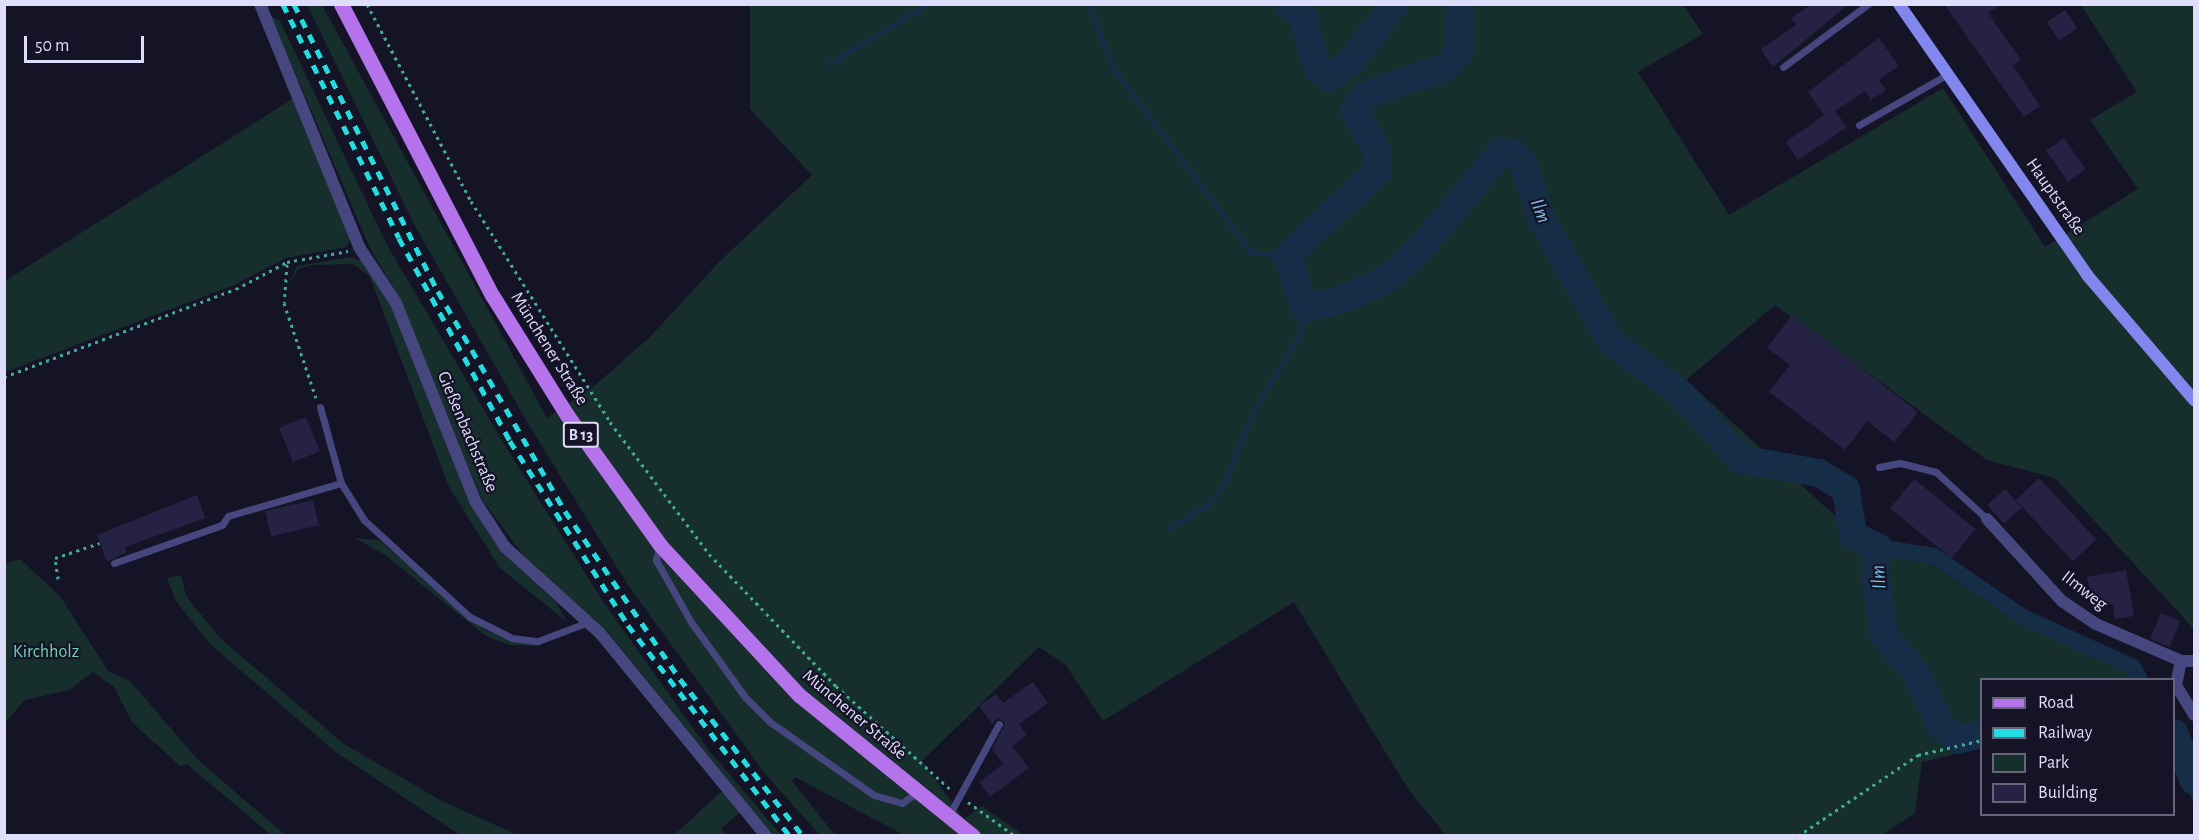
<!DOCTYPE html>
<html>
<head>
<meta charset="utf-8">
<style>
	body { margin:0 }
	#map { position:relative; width:2199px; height:840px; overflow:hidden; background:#151326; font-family:"Alegreya Sans",sans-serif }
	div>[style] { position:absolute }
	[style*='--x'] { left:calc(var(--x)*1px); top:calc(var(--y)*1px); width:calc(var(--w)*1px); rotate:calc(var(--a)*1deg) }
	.green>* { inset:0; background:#172f2c }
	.stream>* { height:4.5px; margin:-2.25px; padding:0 2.25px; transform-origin:2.25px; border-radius:2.25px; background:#162d47 }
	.canal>* { height:16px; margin:-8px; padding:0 8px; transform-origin:8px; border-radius:8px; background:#162d47 }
	.river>* { height:28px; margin:-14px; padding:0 14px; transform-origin:14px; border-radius:14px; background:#162d47 }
	.building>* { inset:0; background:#262244; transform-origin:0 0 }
	.path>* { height:3px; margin-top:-1.5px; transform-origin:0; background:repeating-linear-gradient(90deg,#41aa9b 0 3px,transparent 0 7.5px) }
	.lane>* { height:7px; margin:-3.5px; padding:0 3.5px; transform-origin:3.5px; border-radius:3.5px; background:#45477e }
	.street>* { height:12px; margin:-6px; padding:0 6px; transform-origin:6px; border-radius:6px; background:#45477e }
	.secondary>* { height:12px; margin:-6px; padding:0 6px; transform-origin:6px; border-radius:6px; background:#8187ed }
	.primary>* { height:15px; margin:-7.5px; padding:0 7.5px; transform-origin:7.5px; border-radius:7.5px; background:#b473eb }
	.rail>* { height:4.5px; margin-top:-2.25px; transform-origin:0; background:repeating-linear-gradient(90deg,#23dce0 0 9px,transparent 0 17px) }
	span { translate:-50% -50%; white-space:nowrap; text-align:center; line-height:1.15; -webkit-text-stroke:4.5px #151326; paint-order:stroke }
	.shield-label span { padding:2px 4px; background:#151326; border:2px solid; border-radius:4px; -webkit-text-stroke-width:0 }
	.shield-label { font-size:16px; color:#deddfa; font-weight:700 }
	.street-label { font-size:18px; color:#deddfa }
	.park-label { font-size:18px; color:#72d1b2 }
	.water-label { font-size:20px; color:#79c0ec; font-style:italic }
	.frame { position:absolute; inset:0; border:6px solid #deddfa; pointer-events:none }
	.legend { position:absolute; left:1980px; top:678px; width:195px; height:138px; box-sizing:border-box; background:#151326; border:2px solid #65647b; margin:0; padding:8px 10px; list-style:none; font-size:18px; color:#deddfa }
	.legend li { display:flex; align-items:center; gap:12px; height:30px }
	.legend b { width:30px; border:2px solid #65647b }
	.scale { position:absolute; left:24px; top:36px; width:120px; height:27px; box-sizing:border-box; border:3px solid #deddfa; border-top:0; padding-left:8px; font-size:18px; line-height:21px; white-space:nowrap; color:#deddfa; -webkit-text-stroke:4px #151326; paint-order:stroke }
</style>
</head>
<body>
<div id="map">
	<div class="green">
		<i style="clip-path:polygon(307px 5px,322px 5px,547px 418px,593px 387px,649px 338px,721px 260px,812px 175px,750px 109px,750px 5px,1683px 5px,1703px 34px,1638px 72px,1729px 215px,1943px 88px,2045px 247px,2138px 189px,2090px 120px,2137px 92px,2081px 5px,2194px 5px,2194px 629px,2055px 478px,1987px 460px,1775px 305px,1686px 380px,1867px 545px,1916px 554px,2011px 618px,2147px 679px,1982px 680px,1981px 748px,1922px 762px,1915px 813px,1882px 835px,1446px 835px,1408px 789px,1294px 602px,1103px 721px,1065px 664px,1039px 647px,922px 761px,964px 819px,982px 806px,1023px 835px,904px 835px,795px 777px,792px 781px,835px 835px,820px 835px,766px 775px,628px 585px,530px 427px,416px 228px)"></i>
		<i style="clip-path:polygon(271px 16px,280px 21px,387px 245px,504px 444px,602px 600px,708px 749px,781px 835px,773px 835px,606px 630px,538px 575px,481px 498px,401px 301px,369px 246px)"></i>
		<i style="clip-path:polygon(294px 98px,351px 238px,346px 247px,286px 258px,234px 285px,5px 372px,5px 281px)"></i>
		<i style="clip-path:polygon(351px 257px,363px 262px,391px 305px,470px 504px,500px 550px,557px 603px,566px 621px,500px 568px,449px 487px,370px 277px,353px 264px,313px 265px,298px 269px,288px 287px,297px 266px)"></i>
		<i style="clip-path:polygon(355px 538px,379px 540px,486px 631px,539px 646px,510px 645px,486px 636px,385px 555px)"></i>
		<i style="clip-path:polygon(20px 559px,60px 596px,108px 671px,130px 681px,197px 759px,285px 835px,271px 835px,187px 764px,180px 766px,132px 722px,114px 687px,93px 672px,69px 690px,25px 700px,5px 723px,5px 564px)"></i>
		<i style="clip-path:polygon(181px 575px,186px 596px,219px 637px,344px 744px,440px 800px,517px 835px,460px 835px,337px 753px,210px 644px,176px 601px,167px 578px)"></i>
		<i style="clip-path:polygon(2174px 720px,2194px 752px,2194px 803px,2174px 762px)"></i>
		<i style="clip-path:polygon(722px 791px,740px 812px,721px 829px,727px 835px,673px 836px)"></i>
	</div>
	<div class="stream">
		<i style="--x:1089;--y:4;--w:72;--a:68.8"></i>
		<i style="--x:1115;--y:71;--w:226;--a:53.1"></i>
		<i style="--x:1251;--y:252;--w:36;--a:6"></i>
		<i style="--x:829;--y:64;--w:116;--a:-31.2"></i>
		<i style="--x:1168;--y:528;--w:46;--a:-29.9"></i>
		<i style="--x:1208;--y:505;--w:25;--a:-53"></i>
		<i style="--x:1223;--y:485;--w:83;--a:-67.4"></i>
		<i style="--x:1255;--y:408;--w:87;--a:-58.7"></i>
		<i style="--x:1300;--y:334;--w:26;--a:-79"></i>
	</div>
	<div class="canal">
		<i style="--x:1878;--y:547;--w:57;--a:9.1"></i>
		<i style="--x:1934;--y:556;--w:108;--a:34.4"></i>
		<i style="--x:2023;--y:617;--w:121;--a:24.4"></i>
		<i style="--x:2133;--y:667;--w:15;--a:62"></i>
	</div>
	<div class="river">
		<i style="--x:1289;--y:4;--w:19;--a:43"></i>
		<i style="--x:1303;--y:17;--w:52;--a:74.4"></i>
		<i style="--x:1317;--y:67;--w:16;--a:43"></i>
		<i style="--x:1329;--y:78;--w:26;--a:-37"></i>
		<i style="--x:1350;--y:62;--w:73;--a:-52.2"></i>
		<i style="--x:1460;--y:4;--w:47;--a:90"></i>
		<i style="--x:1460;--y:51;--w:21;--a:131"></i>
		<i style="--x:1446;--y:67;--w:85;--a:160.7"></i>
		<i style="--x:1366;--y:95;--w:18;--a:131"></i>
		<i style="--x:1354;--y:109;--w:48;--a:61.3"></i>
		<i style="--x:1377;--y:151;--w:20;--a:87"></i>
		<i style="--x:1378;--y:171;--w:125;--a:137"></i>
		<i style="--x:1287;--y:256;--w:55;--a:70.9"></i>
		<i style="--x:1305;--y:308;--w:39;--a:-13"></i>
		<i style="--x:1343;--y:299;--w:46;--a:-24.3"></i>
		<i style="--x:1385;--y:280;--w:47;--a:-41.5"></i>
		<i style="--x:1420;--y:249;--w:126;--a:-50.1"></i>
		<i style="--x:1501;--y:152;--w:12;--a:5"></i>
		<i style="--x:1513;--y:153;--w:14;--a:45"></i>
		<i style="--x:1523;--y:163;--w:58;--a:71.9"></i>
		<i style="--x:1541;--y:218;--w:142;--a:60.6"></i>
		<i style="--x:1611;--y:342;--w:86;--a:36.5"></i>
		<i style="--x:1680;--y:393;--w:90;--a:47.3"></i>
		<i style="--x:1741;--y:459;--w:79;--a:10.2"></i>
		<i style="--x:1819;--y:473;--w:31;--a:31"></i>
		<i style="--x:1846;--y:489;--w:47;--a:81.3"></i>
		<i style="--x:1853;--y:535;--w:28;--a:26"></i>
		<i style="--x:1878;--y:547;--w:25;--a:97"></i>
		<i style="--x:1875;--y:572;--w:63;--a:82.6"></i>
		<i style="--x:1883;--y:634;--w:51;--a:49.8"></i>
		<i style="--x:1916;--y:673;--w:59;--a:64.7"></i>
		<i style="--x:1941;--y:726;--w:22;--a:39"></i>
		<i style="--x:1958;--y:740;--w:25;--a:-14"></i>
		<i style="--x:2174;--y:733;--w:52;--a:67.4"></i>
	</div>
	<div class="building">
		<i style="clip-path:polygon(1812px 4px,1849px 4px,1773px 67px,1761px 49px,1796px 25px,1791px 18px)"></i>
		<i style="clip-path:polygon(1944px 4px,2002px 4px,1988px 13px,2021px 60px,2013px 66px,2040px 106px,2024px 117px)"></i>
		<i style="left:2065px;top:10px;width:22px;height:22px;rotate:56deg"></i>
		<i style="clip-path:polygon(1879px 38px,1899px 66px,1879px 80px,1886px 90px,1871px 100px,1865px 91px,1835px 111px,1847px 127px,1798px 160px,1786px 142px,1824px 115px,1808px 92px)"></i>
		<i style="left:2064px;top:138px;width:38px;height:22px;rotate:55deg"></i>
		<i style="clip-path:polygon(1792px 315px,1918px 412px,1894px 442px,1867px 421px,1845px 450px,1769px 392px,1790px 365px,1767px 348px)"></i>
		<i style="left:306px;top:417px;width:37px;height:29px;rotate:68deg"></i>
		<i style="left:2039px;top:478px;width:84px;height:32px;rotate:47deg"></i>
		<i style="left:1914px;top:479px;width:79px;height:38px;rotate:39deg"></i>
		<i style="left:2005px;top:489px;width:25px;height:24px;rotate:48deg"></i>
		<i style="clip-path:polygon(197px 495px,205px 518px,125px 547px,127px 552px,107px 562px,97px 535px)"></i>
		<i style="left:313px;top:500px;width:26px;height:49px;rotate:77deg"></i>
		<i style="clip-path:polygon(2126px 570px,2134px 616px,2115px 619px,2113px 604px,2093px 608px,2087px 577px)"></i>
		<i style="left:2161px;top:613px;width:21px;height:28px;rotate:23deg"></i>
		<i style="clip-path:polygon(1033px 682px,1048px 703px,1019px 724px,1027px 735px,1012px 746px,1029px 768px,990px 797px,979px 782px,1003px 764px,992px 749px,1005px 723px,998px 718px,992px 724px,979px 706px,996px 694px,1003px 703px)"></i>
	</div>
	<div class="path">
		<i style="--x:367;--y:4;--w:223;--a:62.2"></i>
		<i style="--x:471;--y:201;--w:261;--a:57.8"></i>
		<i style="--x:610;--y:422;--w:165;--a:53.1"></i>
		<i style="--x:709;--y:554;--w:183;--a:46.1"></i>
		<i style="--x:836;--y:686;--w:154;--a:42.1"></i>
		<i style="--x:287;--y:264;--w:39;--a:94"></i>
		<i style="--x:284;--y:303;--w:100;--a:71.4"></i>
		<i style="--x:4;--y:377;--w:248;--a:-20.8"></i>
		<i style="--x:236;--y:289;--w:58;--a:-27.9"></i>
		<i style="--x:287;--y:262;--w:62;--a:-10.2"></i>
		<i style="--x:58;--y:579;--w:21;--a:-98"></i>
		<i style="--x:55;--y:558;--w:47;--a:-18.4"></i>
		<i style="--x:968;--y:802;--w:58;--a:35.9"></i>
		<i style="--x:1798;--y:836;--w:145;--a:-34"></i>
		<i style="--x:1918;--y:755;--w:66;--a:-13.2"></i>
	</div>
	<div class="lane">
		<i style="--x:1783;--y:67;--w:106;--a:-36.5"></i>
		<i style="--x:1859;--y:125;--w:103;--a:-29.8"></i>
		<i style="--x:320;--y:407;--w:79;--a:74.6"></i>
		<i style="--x:341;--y:483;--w:44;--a:58.1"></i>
		<i style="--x:364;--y:520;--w:144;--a:42.5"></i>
		<i style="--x:470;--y:617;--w:47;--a:26.6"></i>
		<i style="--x:512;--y:638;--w:26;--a:7"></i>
		<i style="--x:538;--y:641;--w:51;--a:-20.6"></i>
		<i style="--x:1879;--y:467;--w:21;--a:-11"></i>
		<i style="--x:1900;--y:463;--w:37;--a:14"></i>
		<i style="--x:1936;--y:472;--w:69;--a:42.7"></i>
		<i style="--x:660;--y:545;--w:16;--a:105"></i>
		<i style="--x:656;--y:560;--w:71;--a:60.6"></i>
		<i style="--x:691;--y:622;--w:92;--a:54.2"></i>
		<i style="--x:745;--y:697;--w:35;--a:45"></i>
		<i style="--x:770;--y:722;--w:127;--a:35.1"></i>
		<i style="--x:874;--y:795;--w:29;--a:16"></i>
		<i style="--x:902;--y:803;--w:17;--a:-36"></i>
		<i style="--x:114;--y:563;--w:114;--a:-19.4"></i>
		<i style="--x:222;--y:525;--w:11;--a:-56"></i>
		<i style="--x:228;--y:516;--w:118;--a:-16.3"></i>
		<i style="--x:948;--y:817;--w:106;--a:-61.3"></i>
	</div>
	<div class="street">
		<i style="--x:260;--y:4;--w:262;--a:67.8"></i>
		<i style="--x:359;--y:247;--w:67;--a:56.5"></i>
		<i style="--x:396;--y:303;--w:213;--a:68.2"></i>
		<i style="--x:475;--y:501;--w:55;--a:56.9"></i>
		<i style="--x:505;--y:547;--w:128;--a:42.2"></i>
		<i style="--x:600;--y:633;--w:262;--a:50.7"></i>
		<i style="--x:1987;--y:519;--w:111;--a:47.6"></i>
		<i style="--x:2062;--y:601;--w:41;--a:34.1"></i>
		<i style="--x:2096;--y:624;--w:93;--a:23.5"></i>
		<i style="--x:2181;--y:661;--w:13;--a:0"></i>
		<i style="--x:2181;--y:661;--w:25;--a:102"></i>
		<i style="--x:2176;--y:685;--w:35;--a:59"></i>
	</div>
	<div class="secondary">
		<i style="--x:1899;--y:4;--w:330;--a:55.2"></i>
		<i style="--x:2087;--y:275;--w:165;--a:49.4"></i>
	</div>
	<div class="primary">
		<i style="--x:341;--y:4;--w:328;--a:62.6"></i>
		<i style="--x:492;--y:295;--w:142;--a:58"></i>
		<i style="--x:567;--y:415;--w:160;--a:54.4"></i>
		<i style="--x:660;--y:545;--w:205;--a:47.2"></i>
		<i style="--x:799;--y:695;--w:224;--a:39"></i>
	</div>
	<div class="rail">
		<i style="--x:283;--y:4;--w:261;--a:63.6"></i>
		<i style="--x:399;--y:238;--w:231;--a:61.3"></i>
		<i style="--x:510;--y:441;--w:219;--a:57.3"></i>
		<i style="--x:628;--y:625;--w:266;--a:52.5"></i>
		<i style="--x:294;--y:4;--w:321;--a:63.4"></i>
		<i style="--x:438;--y:291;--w:254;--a:60"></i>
		<i style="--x:565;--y:511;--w:204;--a:55.6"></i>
		<i style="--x:680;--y:679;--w:199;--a:51.9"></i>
	</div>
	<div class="shield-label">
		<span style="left:581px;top:435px">B 13</span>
	</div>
	<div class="street-label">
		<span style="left:2055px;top:197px;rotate:55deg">Hauptstraße</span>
		<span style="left:549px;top:349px;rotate:58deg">Münchener Straße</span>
		<span style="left:467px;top:432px;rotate:67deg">Gießenbachstraße</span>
		<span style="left:2084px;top:591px;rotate:38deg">Ilmweg</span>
		<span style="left:854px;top:715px;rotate:40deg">Münchener Straße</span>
	</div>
	<div class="park-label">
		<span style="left:46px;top:652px">Kirchholz</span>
	</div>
	<div class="water-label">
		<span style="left:1540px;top:211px;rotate:68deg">Ilm</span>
		<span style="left:1879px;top:577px;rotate:-95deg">Ilm</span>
	</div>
	<div class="frame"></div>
	<ul class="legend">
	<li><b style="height:8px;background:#b473eb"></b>Road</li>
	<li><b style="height:8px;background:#23dce0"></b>Railway</li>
	<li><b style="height:16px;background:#172f2c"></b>Park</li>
	<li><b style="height:16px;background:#262244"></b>Building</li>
	</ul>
	<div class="scale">50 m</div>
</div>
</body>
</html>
